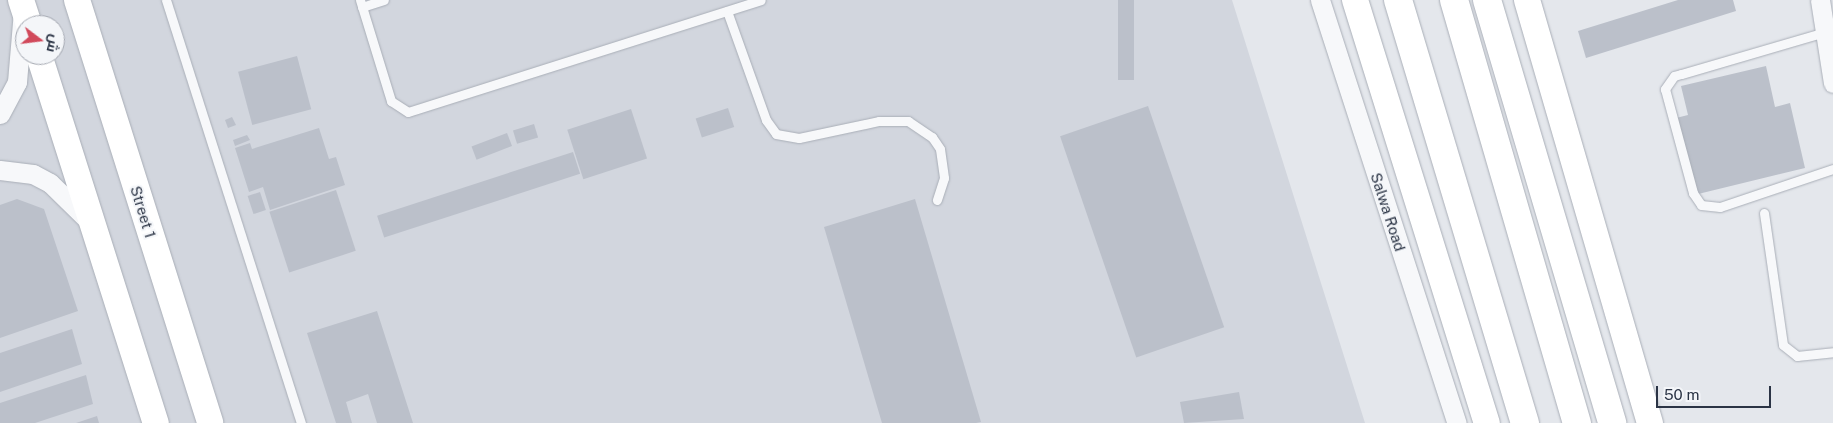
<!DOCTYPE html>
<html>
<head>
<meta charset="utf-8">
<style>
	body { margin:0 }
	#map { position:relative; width:1833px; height:423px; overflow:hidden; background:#e4e7ec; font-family:"Public Sans",Cairo,sans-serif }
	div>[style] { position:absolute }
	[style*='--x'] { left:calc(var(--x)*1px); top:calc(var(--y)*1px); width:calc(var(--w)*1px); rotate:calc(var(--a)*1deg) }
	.built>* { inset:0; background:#d2d6de }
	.building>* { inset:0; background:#bbc0ca; transform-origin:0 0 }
	.roads { filter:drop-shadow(0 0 1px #a9aeb7) drop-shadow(0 0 1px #a9aeb7) }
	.lane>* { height:9px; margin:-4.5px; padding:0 4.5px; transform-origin:4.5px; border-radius:4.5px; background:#f7f8fa }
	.street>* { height:19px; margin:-9.5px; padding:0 9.5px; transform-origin:9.5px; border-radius:9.5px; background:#f7f8fa }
	.secondary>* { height:26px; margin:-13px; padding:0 13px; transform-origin:13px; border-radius:13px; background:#fff }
	.highway>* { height:28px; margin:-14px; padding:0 14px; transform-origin:14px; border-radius:14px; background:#fff }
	span { translate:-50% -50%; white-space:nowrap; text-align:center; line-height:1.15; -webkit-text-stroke:4px #f4f6f9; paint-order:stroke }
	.street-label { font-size:15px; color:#2b3445 }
	.north { position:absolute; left:15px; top:15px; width:50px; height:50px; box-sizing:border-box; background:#f4f6f9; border:1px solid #a4a8b1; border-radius:50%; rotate:105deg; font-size:14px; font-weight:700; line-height:20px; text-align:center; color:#2b3445 }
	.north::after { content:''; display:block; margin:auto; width:18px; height:22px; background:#d1495b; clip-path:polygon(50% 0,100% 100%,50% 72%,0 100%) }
	.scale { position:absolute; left:1656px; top:386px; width:115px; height:22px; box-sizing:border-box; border:2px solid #2b3445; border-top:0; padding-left:6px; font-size:15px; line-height:18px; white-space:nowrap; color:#2b3445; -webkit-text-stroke:4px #f4f6f9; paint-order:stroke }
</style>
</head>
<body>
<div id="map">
	<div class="built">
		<i style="clip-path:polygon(evenodd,0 0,1232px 0,1365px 423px,0 423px,0 0,25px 25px,55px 25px,55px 55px,25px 55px,25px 25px)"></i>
	</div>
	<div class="building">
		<i style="left:1118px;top:0;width:16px;height:80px"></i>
		<i style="clip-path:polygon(1678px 0,1733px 0,1736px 11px,1586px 58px,1578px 31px)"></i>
		<i style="left:297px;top:56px;width:55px;height:61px;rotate:75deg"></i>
		<i style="clip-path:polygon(1766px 66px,1775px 107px,1790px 103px,1805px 168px,1694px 195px,1676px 118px,1688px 115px,1681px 86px)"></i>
		<i style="left:1148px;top:106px;width:234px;height:93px;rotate:71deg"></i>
		<i style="left:728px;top:108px;width:20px;height:34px;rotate:72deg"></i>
		<i style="left:631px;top:109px;width:52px;height:67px;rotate:72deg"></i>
		<i style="clip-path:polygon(232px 117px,236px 125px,228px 128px,225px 120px)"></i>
		<i style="left:534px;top:124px;width:14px;height:22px;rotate:73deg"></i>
		<i style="clip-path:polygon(319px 128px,329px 159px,336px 157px,345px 185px,270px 210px,263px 187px,249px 192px,235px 148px,250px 143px,252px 149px)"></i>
		<i style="left:507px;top:133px;width:14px;height:38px;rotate:69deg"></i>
		<i style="clip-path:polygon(247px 135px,250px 140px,235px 146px,233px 140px)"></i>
		<i style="left:573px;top:152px;width:23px;height:206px;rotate:72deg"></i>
		<i style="left:336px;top:190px;width:64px;height:70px;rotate:72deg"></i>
		<i style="left:260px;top:192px;width:19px;height:13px;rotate:72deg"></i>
		<i style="clip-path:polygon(17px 199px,44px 209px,78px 311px,0 338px,0 205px)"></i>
		<i style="clip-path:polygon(915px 199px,981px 422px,976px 423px,882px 423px,824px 227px)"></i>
		<i style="clip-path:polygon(377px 311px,413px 423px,377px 423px,368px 394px,346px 402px,352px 423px,336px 423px,307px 333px)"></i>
		<i style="clip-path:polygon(72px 329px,82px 364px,0 392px,0 353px)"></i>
		<i style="clip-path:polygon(86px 375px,93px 404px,35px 423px,0 423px,0 403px)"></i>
		<i style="clip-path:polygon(1239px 392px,1244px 419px,1184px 423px,1180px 402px)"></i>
		<i style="clip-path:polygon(97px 416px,99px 423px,76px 423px)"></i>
	</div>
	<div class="roads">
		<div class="lane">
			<i style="--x:166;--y:0;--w:444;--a:72.3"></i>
			<i style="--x:360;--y:0;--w:106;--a:72.9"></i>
			<i style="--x:391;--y:101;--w:20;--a:33"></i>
			<i style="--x:408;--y:112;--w:370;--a:-17.6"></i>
			<i style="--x:362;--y:7;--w:23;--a:-18"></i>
			<i style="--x:727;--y:11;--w:116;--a:70.3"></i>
			<i style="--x:766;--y:120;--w:17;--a:54"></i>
			<i style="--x:776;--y:134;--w:23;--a:10"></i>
			<i style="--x:799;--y:138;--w:82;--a:-12"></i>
			<i style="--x:879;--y:121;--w:29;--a:0"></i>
			<i style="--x:908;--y:121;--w:29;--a:34"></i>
			<i style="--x:932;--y:137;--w:14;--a:56"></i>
			<i style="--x:940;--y:149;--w:29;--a:82"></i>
			<i style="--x:944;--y:178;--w:23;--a:108"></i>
			<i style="--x:1825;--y:32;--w:150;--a:163.7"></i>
			<i style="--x:1681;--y:74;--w:7;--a:164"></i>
			<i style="--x:1674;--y:76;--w:16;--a:125"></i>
			<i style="--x:1665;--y:89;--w:108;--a:74.9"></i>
			<i style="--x:1693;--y:193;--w:14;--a:56"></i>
			<i style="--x:1701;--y:205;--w:19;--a:6"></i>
			<i style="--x:1720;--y:207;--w:119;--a:-18.6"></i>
			<i style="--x:1764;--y:213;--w:133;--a:81.8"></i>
			<i style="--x:1783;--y:345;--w:18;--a:38"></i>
			<i style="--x:1797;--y:356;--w:36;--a:-6"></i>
		</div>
		<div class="street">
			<i style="--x:1320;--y:0;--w:445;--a:72.1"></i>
			<i style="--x:1820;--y:0;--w:84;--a:81.1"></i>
			<i style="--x:0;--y:114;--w:36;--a:-62"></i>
			<i style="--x:17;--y:82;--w:71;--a:-85.2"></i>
			<i style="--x:0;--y:170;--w:33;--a:7"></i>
			<i style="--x:33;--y:174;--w:19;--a:28"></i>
			<i style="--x:50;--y:183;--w:56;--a:44.3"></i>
		</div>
		<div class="secondary">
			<i style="--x:21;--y:0;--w:26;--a:72"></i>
			<i style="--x:77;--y:0;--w:443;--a:72.5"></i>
			<i style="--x:1355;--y:0;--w:443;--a:72.7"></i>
			<i style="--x:1527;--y:0;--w:441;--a:73.8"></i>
			<i style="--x:39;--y:55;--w:386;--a:72.4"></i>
		</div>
		<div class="highway">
			<i style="--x:1398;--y:0;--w:442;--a:73.3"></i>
			<i style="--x:1454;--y:0;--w:441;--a:73.8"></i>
			<i style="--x:1487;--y:0;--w:441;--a:73.5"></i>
		</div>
	</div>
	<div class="street-label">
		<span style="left:143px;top:212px;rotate:73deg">Street 1</span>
		<span style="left:1388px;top:212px;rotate:72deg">Salwa Road</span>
	</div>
	<div class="north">ش</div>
	<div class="scale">50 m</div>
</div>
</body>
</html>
